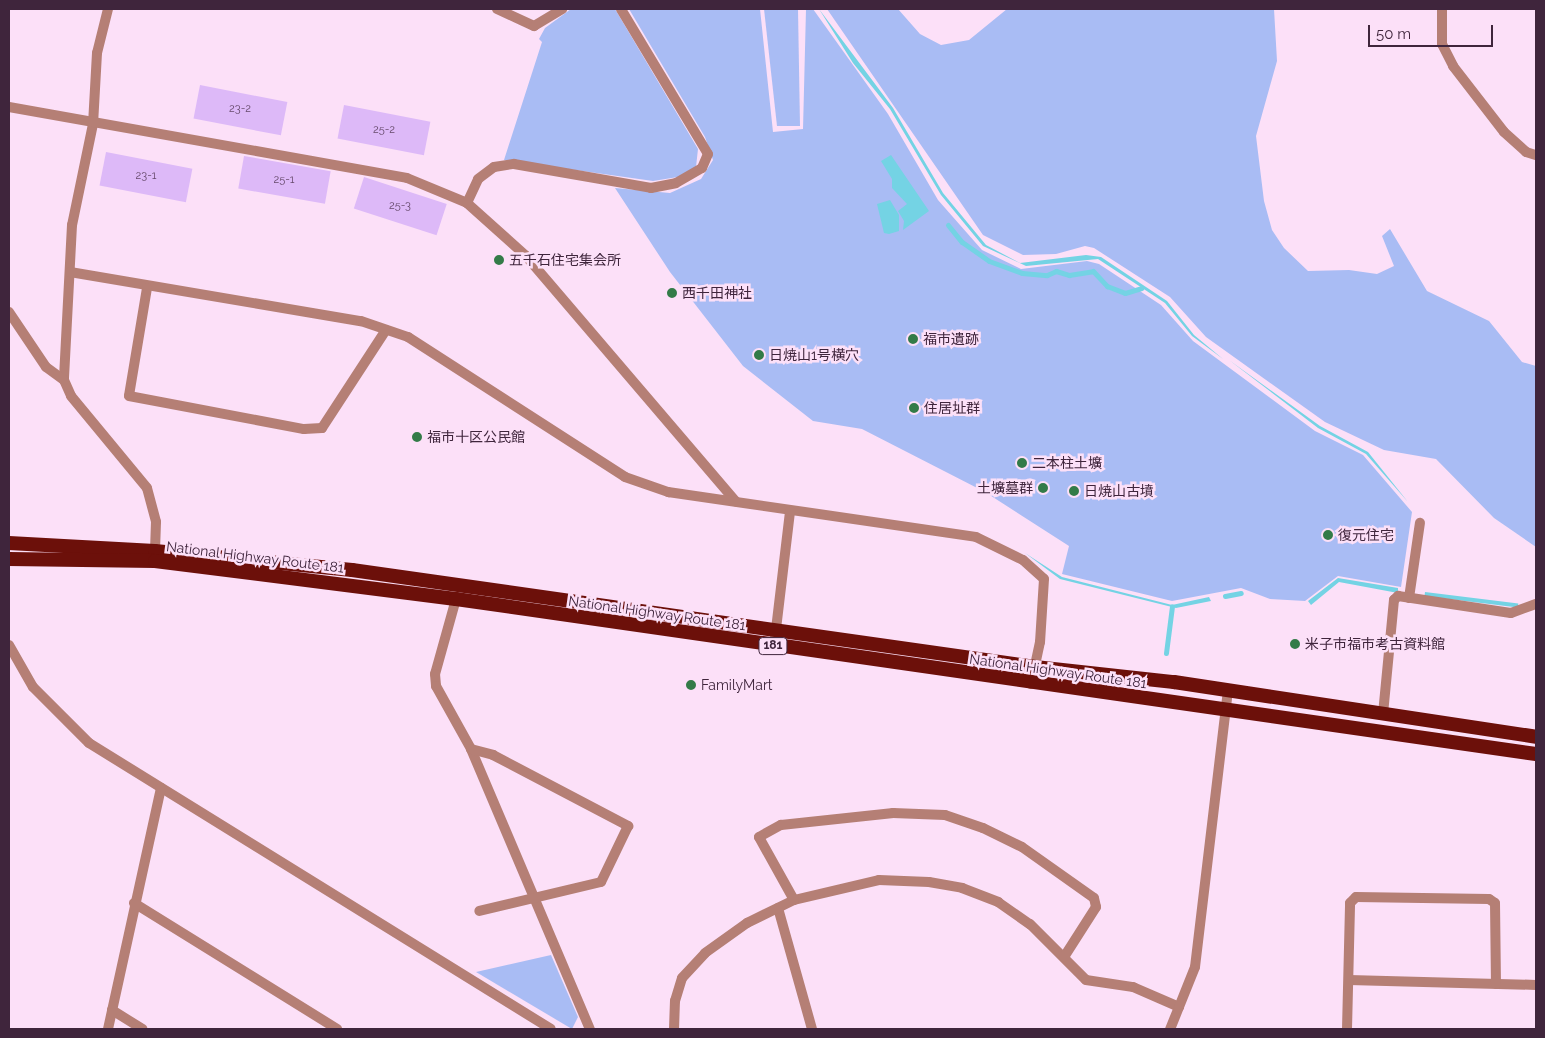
<!DOCTYPE html>
<html>
<head>
<meta charset="utf-8">
<style>
	body { margin:0 }
	#map { position:relative; width:1545px; height:1038px; overflow:hidden; background:#fce0f8; font-family:Raleway,"Noto Sans JP",sans-serif }
	div>[style] { position:absolute }
	[style*='--x'] { left:calc(var(--x)*1px); top:calc(var(--y)*1px); width:calc(var(--w)*1px); rotate:calc(var(--a)*1deg) }
	.green>* { inset:0; background:#a9bcf4 }
	.water>* { inset:0; background:#74d3e4; transform-origin:0 0 }
	.stream>* { height:5px; margin:-2.5px; padding:0 2.5px; transform-origin:2.5px; border-radius:2.5px; background:#74d3e4 }
	.building>* { inset:0; background:#ddb9f8; transform-origin:0 0 }
	.minor>* { height:10px; margin:-5px; padding:0 5px; transform-origin:5px; border-radius:5px; background:#b57f75 }
	.trunk>* { height:14px; margin:-7px; padding:0 7px; transform-origin:7px; border-radius:7px; background:#6c100a }
	.dots>* { width:14px; height:14px; translate:-50% -50%; box-sizing:border-box; border:2px solid #fce0f8; border-radius:50% }
	span { translate:-50% -50%; white-space:nowrap; text-align:center; line-height:1.15; -webkit-text-stroke:5px #fce0f8; paint-order:stroke }
	.number-label { font-size:11px; color:#664a6b }
	.number-label span { -webkit-text-stroke-width:0 }
	.shield-label span { padding:1px 4px; background:#fce0f8; border:1px solid; border-radius:4px; -webkit-text-stroke-width:0 }
	.shield-label { font-size:12px; color:#3f253c; font-weight:700 }
	.poi-label { font-size:14px; color:#3f253c }
	.left { translate:0 -50%; text-align:left }
	.right { translate:-100% -50%; text-align:right }
	.street-label { font-size:14px; color:#3f253c }
	.frame { position:absolute; inset:0; border:10px solid #3f253c; pointer-events:none }
	.scale { position:absolute; left:1368px; top:25px; width:125px; height:22px; box-sizing:border-box; border:2px solid #3f253c; border-top:0; padding-left:6px; font-size:15px; line-height:18px; white-space:nowrap; color:#3f253c; -webkit-text-stroke:4px #fce0f8; paint-order:stroke }
</style>
</head>
<body>
<div id="map">
	<div class="green">
		<i style="clip-path:polygon(571px 9px,615px 9px,698px 149px,696px 167px,684px 176px,653px 181px,504px 160px,542px 42px,539px 39px,545px 28px)"></i>
		<i style="clip-path:polygon(629px 9px,760px 9px,773px 132px,803px 129px,806px 9px,813px 9px,888px 114px,938px 200px,982px 250px,1021px 269px,1087px 261px,1099px 264px,1161px 305px,1193px 341px,1315px 431px,1363px 455px,1412px 512px,1401px 587px,1338px 576px,1305px 601px,1270px 599px,1241px 588px,1172px 601px,1062px 574px,1069px 546px,985px 492px,862px 429px,813px 421px,743px 366px,670px 272px,615px 188px,670px 193px,701px 179px,713px 160px,705px 137px)"></i>
		<i style="clip-path:polygon(764px 9px,798px 9px,800px 126px,777px 126px)"></i>
		<i style="clip-path:polygon(827px 9px,898px 9px,920px 34px,941px 45px,969px 40px,1007px 9px,1274px 9px,1277px 61px,1256px 136px,1264px 201px,1272px 230px,1284px 248px,1308px 271px,1349px 270px,1377px 274px,1394px 266px,1382px 236px,1390px 229px,1427px 291px,1489px 321px,1522px 362px,1536px 366px,1536px 547px,1494px 518px,1436px 459px,1384px 450px,1325px 422px,1206px 337px,1170px 297px,1094px 248px,1085px 246px,1056px 254px,1023px 255px,983px 235px)"></i>
		<i style="clip-path:polygon(551px 955px,578px 1017px,572px 1029px,476px 972px)"></i>
	</div>
	<div class="water">
		<i style="clip-path:polygon(819px 9px,893px 108px,943px 193px,986px 245px,1020px 263px,1086px 255px,1101px 257px,1167px 301px,1194px 335px,1223px 359px,1192px 336px,1165px 303px,1098px 259px,1026px 266px,983px 246px,941px 195px,890px 109px,853px 63px)"></i>
		<i style="clip-path:polygon(891px 155px,929px 211px,903px 230px,904px 221px,898px 211px,907px 204px,892px 188px,892px 179px,881px 161px)"></i>
		<i style="clip-path:polygon(890px 200px,899px 215px,899px 231px,889px 234px,884px 233px,877px 204px)"></i>
		<i style="clip-path:polygon(1229px 360px,1320px 426px,1368px 452px,1408px 502px,1366px 454px,1318px 428px)"></i>
		<i style="clip-path:polygon(1025px 553px,1062px 577px,1172px 605px,1209px 597px,1211px 601px,1176px 608px,1060px 579px)"></i>
		<i style="clip-path:polygon(1338px 578px,1398px 588px,1398px 593px,1339px 582px,1311px 605px,1308px 601px)"></i>
		<i style="left:1425px;top:592px;width:94px;height:4px;rotate:7deg"></i>
	</div>
	<div class="stream">
		<i style="--x:948;--y:225;--w:22;--a:51"></i>
		<i style="--x:962;--y:242;--w:33;--a:35"></i>
		<i style="--x:989;--y:261;--w:35;--a:20"></i>
		<i style="--x:1022;--y:273;--w:25;--a:5"></i>
		<i style="--x:1047;--y:275;--w:10;--a:-24"></i>
		<i style="--x:1056;--y:271;--w:14;--a:17"></i>
		<i style="--x:1069;--y:275;--w:24;--a:-9"></i>
		<i style="--x:1093;--y:271;--w:21;--a:47"></i>
		<i style="--x:1107;--y:286;--w:19;--a:21"></i>
		<i style="--x:1125;--y:293;--w:17;--a:-17"></i>
		<i style="--x:1225;--y:596;--w:16;--a:-11"></i>
		<i style="--x:1166;--y:653;--w:47;--a:-82.7"></i>
	</div>
	<div class="building">
		<i style="left:200px;top:85px;width:89px;height:34px;rotate:11deg"></i>
		<i style="left:344px;top:105px;width:88px;height:34px;rotate:11deg"></i>
		<i style="left:106px;top:152px;width:88px;height:34px;rotate:11deg"></i>
		<i style="left:244px;top:156px;width:88px;height:33px;rotate:10deg"></i>
		<i style="left:364px;top:177px;width:87px;height:33px;rotate:18deg"></i>
	</div>
	<div class="minor">
		<i style="--x:108;--y:9;--w:45;--a:104"></i>
		<i style="--x:97;--y:53;--w:71;--a:93.2"></i>
		<i style="--x:93;--y:124;--w:103;--a:101.7"></i>
		<i style="--x:72;--y:225;--w:155;--a:93"></i>
		<i style="--x:64;--y:380;--w:17;--a:66"></i>
		<i style="--x:71;--y:396;--w:119;--a:50.4"></i>
		<i style="--x:147;--y:488;--w:35;--a:75"></i>
		<i style="--x:156;--y:522;--w:34;--a:92"></i>
		<i style="--x:497;--y:9;--w:41;--a:24.7"></i>
		<i style="--x:534;--y:26;--w:33;--a:-31"></i>
		<i style="--x:1442;--y:9;--w:35;--a:90"></i>
		<i style="--x:1442;--y:44;--w:25;--a:63"></i>
		<i style="--x:1453;--y:66;--w:83;--a:52.3"></i>
		<i style="--x:1504;--y:132;--w:30;--a:42"></i>
		<i style="--x:1526;--y:152;--w:10;--a:17"></i>
		<i style="--x:9;--y:107;--w:404;--a:10.1"></i>
		<i style="--x:407;--y:178;--w:65;--a:22.6"></i>
		<i style="--x:467;--y:203;--w:79;--a:41.9"></i>
		<i style="--x:526;--y:256;--w:323;--a:49.5"></i>
		<i style="--x:467;--y:203;--w:26;--a:-65"></i>
		<i style="--x:478;--y:179;--w:20;--a:-37"></i>
		<i style="--x:494;--y:167;--w:20;--a:-9"></i>
		<i style="--x:514;--y:164;--w:139;--a:9.9"></i>
		<i style="--x:651;--y:188;--w:25;--a:-11"></i>
		<i style="--x:676;--y:183;--w:30;--a:-30"></i>
		<i style="--x:702;--y:168;--w:15;--a:-67"></i>
		<i style="--x:708;--y:154;--w:169;--a:-121"></i>
		<i style="--x:70;--y:272;--w:295;--a:9.6"></i>
		<i style="--x:361;--y:321;--w:50;--a:18.8"></i>
		<i style="--x:408;--y:337;--w:258;--a:32.8"></i>
		<i style="--x:625;--y:477;--w:46;--a:19.2"></i>
		<i style="--x:668;--y:492;--w:311;--a:8.3"></i>
		<i style="--x:976;--y:537;--w:52;--a:26.1"></i>
		<i style="--x:1023;--y:560;--w:28;--a:42"></i>
		<i style="--x:1044;--y:579;--w:63;--a:93.6"></i>
		<i style="--x:1040;--y:642;--w:43;--a:102.1"></i>
		<i style="--x:147;--y:288;--w:109;--a:99.5"></i>
		<i style="--x:129;--y:396;--w:178;--a:10.7"></i>
		<i style="--x:304;--y:429;--w:18;--a:-3"></i>
		<i style="--x:322;--y:428;--w:117;--a:-56.9"></i>
		<i style="--x:9;--y:312;--w:66;--a:56.1"></i>
		<i style="--x:46;--y:367;--w:22;--a:36"></i>
		<i style="--x:1409;--y:598;--w:76;--a:-81.7"></i>
		<i style="--x:456;--y:599;--w:78;--a:105.6"></i>
		<i style="--x:435;--y:674;--w:12;--a:85"></i>
		<i style="--x:436;--y:686;--w:72;--a:60.9"></i>
		<i style="--x:471;--y:749;--w:304;--a:67"></i>
		<i style="--x:9;--y:645;--w:48;--a:60.3"></i>
		<i style="--x:33;--y:687;--w:79;--a:45"></i>
		<i style="--x:89;--y:743;--w:543;--a:31.76"></i>
		<i style="--x:774;--y:646;--w:136;--a:-83.2"></i>
		<i style="--x:1383;--y:714;--w:115;--a:-84.5"></i>
		<i style="--x:1394;--y:600;--w:6;--a:-45"></i>
		<i style="--x:1398;--y:596;--w:114;--a:8.6"></i>
		<i style="--x:1511;--y:613;--w:27;--a:-20"></i>
		<i style="--x:471;--y:749;--w:23;--a:15"></i>
		<i style="--x:493;--y:755;--w:153;--a:27.7"></i>
		<i style="--x:628;--y:826;--w:62;--a:115.7"></i>
		<i style="--x:601;--y:882;--w:125;--a:166.6"></i>
		<i style="--x:794;--y:900;--w:87;--a:-13.2"></i>
		<i style="--x:879;--y:880;--w:50;--a:2.3"></i>
		<i style="--x:929;--y:882;--w:34;--a:10"></i>
		<i style="--x:962;--y:888;--w:39;--a:21"></i>
		<i style="--x:998;--y:902;--w:39;--a:35"></i>
		<i style="--x:1030;--y:924;--w:79;--a:45"></i>
		<i style="--x:1086;--y:980;--w:48;--a:8.5"></i>
		<i style="--x:1133;--y:987;--w:50;--a:23.5"></i>
		<i style="--x:1179;--y:1007;--w:24;--a:112"></i>
		<i style="--x:134;--y:903;--w:239;--a:31.8"></i>
		<i style="--x:778;--y:908;--w:126;--a:74.3"></i>
		<i style="--x:1349;--y:980;--w:187;--a:1.5"></i>
		<i style="--x:1179;--y:1007;--w:43;--a:-68.2"></i>
		<i style="--x:1195;--y:967;--w:279;--a:-83.2"></i>
		<i style="--x:112;--y:1010;--w:36;--a:32"></i>
		<i style="--x:108;--y:1029;--w:247;--a:-77.6"></i>
		<i style="--x:674;--y:1029;--w:28;--a:-88"></i>
		<i style="--x:675;--y:1001;--w:24;--a:-73"></i>
		<i style="--x:682;--y:978;--w:34;--a:-47"></i>
		<i style="--x:705;--y:953;--w:52;--a:-35.5"></i>
		<i style="--x:747;--y:923;--w:52;--a:-26.1"></i>
		<i style="--x:794;--y:900;--w:72;--a:-119.1"></i>
		<i style="--x:759;--y:837;--w:25;--a:-29"></i>
		<i style="--x:781;--y:825;--w:113;--a:-6.1"></i>
		<i style="--x:893;--y:813;--w:52;--a:2.2"></i>
		<i style="--x:945;--y:815;--w:40;--a:18.9"></i>
		<i style="--x:983;--y:828;--w:43;--a:26"></i>
		<i style="--x:1022;--y:847;--w:88;--a:35.3"></i>
		<i style="--x:1094;--y:898;--w:9;--a:77"></i>
		<i style="--x:1096;--y:907;--w:59;--a:122.6"></i>
		<i style="--x:1347;--y:1029;--w:126;--a:-88.6"></i>
		<i style="--x:1350;--y:903;--w:8;--a:-45"></i>
		<i style="--x:1356;--y:897;--w:133;--a:0.9"></i>
		<i style="--x:1489;--y:899;--w:7;--a:34"></i>
		<i style="--x:1495;--y:903;--w:81;--a:89.3"></i>
	</div>
	<div class="trunk">
		<i style="--x:9;--y:543;--w:146;--a:3.1"></i>
		<i style="--x:155;--y:551;--w:198;--a:5.5"></i>
		<i style="--x:352;--y:570;--w:690;--a:8.08"></i>
		<i style="--x:1035;--y:667;--w:140;--a:6.2"></i>
		<i style="--x:1174;--y:682;--w:366;--a:8.6"></i>
		<i style="--x:9;--y:559;--w:146;--a:0.8"></i>
		<i style="--x:155;--y:561;--w:303;--a:7.2"></i>
		<i style="--x:456;--y:599;--w:1091;--a:8.17"></i>
	</div>
	<div class="dots">
		<i style="left:499px;top:260px;background:#337b48"></i>
		<i style="left:672px;top:293px;background:#337b48"></i>
		<i style="left:913px;top:339px;background:#337b48"></i>
		<i style="left:759px;top:355px;background:#337b48"></i>
		<i style="left:914px;top:408px;background:#337b48"></i>
		<i style="left:417px;top:437px;background:#337b48"></i>
		<i style="left:1022px;top:463px;background:#337b48"></i>
		<i style="left:1043px;top:488px;background:#337b48"></i>
		<i style="left:1074px;top:491px;background:#337b48"></i>
		<i style="left:1328px;top:535px;background:#337b48"></i>
		<i style="left:1295px;top:644px;background:#337b48"></i>
		<i style="left:691px;top:685px;background:#337b48"></i>
	</div>
	<div class="number-label">
		<span style="left:240px;top:109px">23-2</span>
		<span style="left:384px;top:130px">25-2</span>
		<span style="left:146px;top:176px">23-1</span>
		<span style="left:284px;top:180px">25-1</span>
		<span style="left:400px;top:206px">25-3</span>
	</div>
	<div class="shield-label">
		<span style="left:773px;top:646px">181</span>
	</div>
	<div class="poi-label">
		<span class="left" style="left:509px;top:260px">五千石住宅集会所</span>
		<span class="left" style="left:682px;top:293px">西千田神社</span>
		<span class="left" style="left:923px;top:339px">福市遺跡</span>
		<span class="left" style="left:769px;top:355px">日焼山1号横穴</span>
		<span class="left" style="left:924px;top:408px">住居址群</span>
		<span class="left" style="left:427px;top:437px">福市十区公民館</span>
		<span class="left" style="left:1032px;top:463px">二本柱土壙</span>
		<span class="right" style="left:1033px;top:488px">土壙墓群</span>
		<span class="left" style="left:1084px;top:491px">日焼山古墳</span>
		<span class="left" style="left:1338px;top:535px">復元住宅</span>
		<span class="left" style="left:1305px;top:644px">米子市福市考古資料館</span>
		<span class="left" style="left:701px;top:685px">FamilyMart</span>
	</div>
	<div class="street-label">
		<span style="left:255px;top:557px;rotate:7deg">National Highway Route 181</span>
		<span style="left:657px;top:613px;rotate:8deg">National Highway Route 181</span>
		<span style="left:1058px;top:671px;rotate:8deg">National Highway Route 181</span>
	</div>
	<div class="frame"></div>
	<div class="scale">50 m</div>
</div>
</body>
</html>
